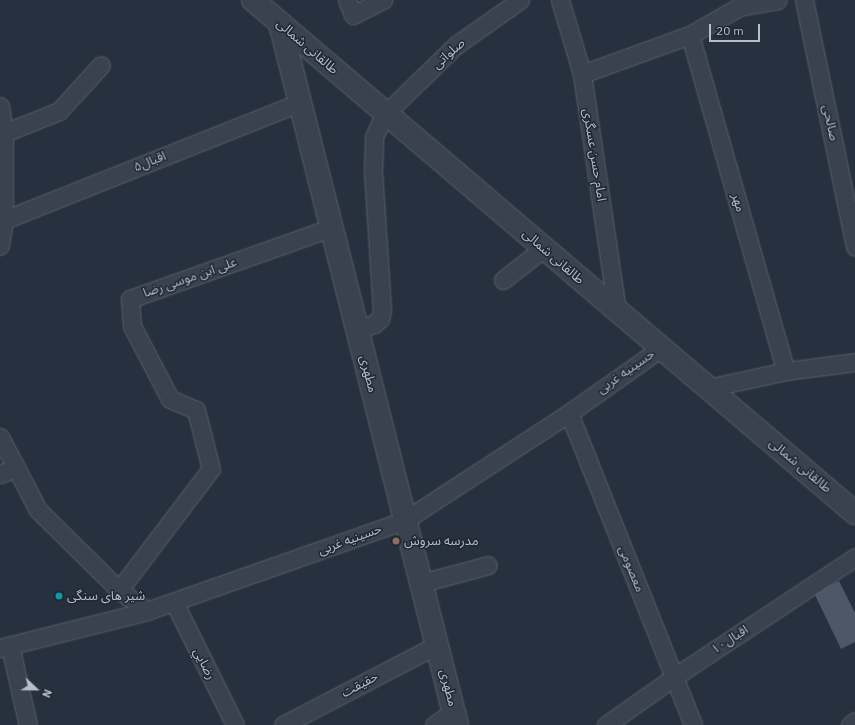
<!DOCTYPE html>
<html>
<head>
<meta charset="utf-8">
<style>
	body { margin:0 }
	#map { position:relative; width:855px; height:725px; overflow:hidden; background:#27303e; font-family:"IBM Plex Sans","Noto Sans Arabic",sans-serif }
	div>[style] { position:absolute }
	[style*='--x'] { left:calc(var(--x)*1px); top:calc(var(--y)*1px); width:calc(var(--w)*1px); rotate:calc(var(--a)*1deg) }
	.building>* { inset:0; background:#4d5767 }
	.roads { filter:drop-shadow(0 0 1px #59606c) drop-shadow(0 0 1px #59606c) }
	.minor>* { height:17px; margin:-8.5px; padding:0 8.5px; transform-origin:8.5px; border-radius:8.5px; background:#3b424f }
	.tertiary>* { height:22px; margin:-11px; padding:0 11px; transform-origin:11px; border-radius:11px; background:#3b424f }
	.dots>* { width:11px; height:11px; translate:-50% -50%; box-sizing:border-box; border:2px solid #202734; border-radius:50% }
	span { translate:-50% -50%; white-space:nowrap; text-align:center; line-height:1.15; -webkit-text-stroke:3px #202734; paint-order:stroke }
	.street-label { font-size:13px; color:#b7bdc9 }
	.poi-label { font-size:13px; color:#b7bdc9 }
	.left { translate:0 -50%; text-align:left }
	.north { position:absolute; left:16px; top:669px; width:40px; height:40px; -webkit-text-stroke:3px #202734; paint-order:stroke; rotate:112deg; font-size:11px; font-weight:700; line-height:16px; text-align:center; color:#b7bdc9 }
	.north::after { content:''; display:block; margin:auto; width:14px; height:18px; background:#b7bdc9; clip-path:polygon(50% 0,100% 100%,50% 72%,0 100%) }
	.scale { position:absolute; left:709px; top:24px; width:51px; height:18px; box-sizing:border-box; border:2px solid #b7bdc9; border-top:0; padding-left:5px; font-size:12px; line-height:14px; white-space:nowrap; color:#b7bdc9; -webkit-text-stroke:3px #202734; paint-order:stroke }
</style>
</head>
<body>
<div id="map">
	<div class="building">
		<i style="clip-path:polygon(839px 581px,855px 613px,855px 642px,841px 649px,814px 593px)"></i>
	</div>
	<div class="roads">
		<div class="minor">
			<i style="--x:347;--y:0;--w:16;--a:68"></i>
			<i style="--x:353;--y:15;--w:34;--a:-27"></i>
			<i style="--x:560;--y:0;--w:77;--a:73.4"></i>
			<i style="--x:582;--y:74;--w:241;--a:81.6"></i>
			<i style="--x:804;--y:0;--w:252;--a:78.3"></i>
			<i style="--x:690;--y:35;--w:349;--a:74.1"></i>
			<i style="--x:582;--y:74;--w:115;--a:-19.9"></i>
			<i style="--x:690;--y:35;--w:56;--a:-29.7"></i>
			<i style="--x:739;--y:7;--w:39;--a:-10"></i>
			<i style="--x:0;--y:106;--w:27;--a:82"></i>
			<i style="--x:4;--y:133;--w:87;--a:90"></i>
			<i style="--x:4;--y:220;--w:26;--a:99"></i>
			<i style="--x:4;--y:133;--w:59;--a:-21.8"></i>
			<i style="--x:59;--y:111;--w:62;--a:-47.6"></i>
			<i style="--x:0;--y:219;--w:4;--a:14"></i>
			<i style="--x:4;--y:220;--w:319;--a:-21.7"></i>
			<i style="--x:503;--y:280;--w:52;--a:-38"></i>
			<i style="--x:357;--y:329;--w:18;--a:-16"></i>
			<i style="--x:374;--y:324;--w:8;--a:-40"></i>
			<i style="--x:380;--y:319;--w:9;--a:-77"></i>
			<i style="--x:382;--y:310;--w:140;--a:-93.7"></i>
			<i style="--x:373;--y:170;--w:33;--a:-88"></i>
			<i style="--x:374;--y:137;--w:24;--a:-66"></i>
			<i style="--x:384;--y:115;--w:100;--a:-44.2"></i>
			<i style="--x:456;--y:45;--w:78;--a:-35.1"></i>
			<i style="--x:708;--y:388;--w:80;--a:-12.3"></i>
			<i style="--x:786;--y:371;--w:70;--a:-7.4"></i>
			<i style="--x:569;--y:413;--w:336;--a:68.3"></i>
			<i style="--x:0;--y:437;--w:82;--a:62.5"></i>
			<i style="--x:38;--y:510;--w:114;--a:44.6"></i>
			<i style="--x:119;--y:590;--w:35;--a:37"></i>
			<i style="--x:0;--y:474;--w:17;--a:-21"></i>
			<i style="--x:421;--y:583;--w:69;--a:-15"></i>
			<i style="--x:119;--y:590;--w:152;--a:-52.8"></i>
			<i style="--x:211;--y:469;--w:61;--a:-104.3"></i>
			<i style="--x:196;--y:410;--w:28;--a:-157"></i>
			<i style="--x:170;--y:399;--w:82;--a:-117.5"></i>
			<i style="--x:132;--y:326;--w:27;--a:-94"></i>
			<i style="--x:130;--y:299;--w:213;--a:-19.5"></i>
			<i style="--x:174;--y:602;--w:137;--a:63.6"></i>
			<i style="--x:10;--y:646;--w:81;--a:77.2"></i>
			<i style="--x:0;--y:648;--w:152;--a:-14.1"></i>
			<i style="--x:147;--y:611;--w:274;--a:-19.4"></i>
			<i style="--x:405;--y:520;--w:196;--a:-33.1"></i>
			<i style="--x:569;--y:413;--w:113;--a:-35.2"></i>
			<i style="--x:283;--y:725;--w:174;--a:-27.5"></i>
			<i style="--x:434;--y:725;--w:24;--a:-35"></i>
			<i style="--x:606;--y:725;--w:83;--a:-35.2"></i>
			<i style="--x:674;--y:677;--w:217;--a:-33.5"></i>
			<i style="--x:850;--y:725;--w:6;--a:-39"></i>
		</div>
		<div class="tertiary">
			<i style="--x:253;--y:0;--w:791;--a:40.44"></i>
			<i style="--x:280;--y:23;--w:724;--a:75.85"></i>
		</div>
	</div>
	<div class="dots">
		<i style="left:396px;top:541px;background:#8d6e63"></i>
		<i style="left:59px;top:596px;background:#0f9aa8"></i>
	</div>
	<div class="street-label">
		<span style="left:307px;top:47px;rotate:41deg">طالقانی شمالی</span>
		<span style="left:449px;top:54px;rotate:-42deg">صلواتی</span>
		<span style="left:830px;top:123px;rotate:78deg">صالحی</span>
		<span style="left:594px;top:155px;rotate:81deg">امام حسن عسگری</span>
		<span style="left:150px;top:162px;rotate:-22deg">اقبال۵</span>
		<span style="left:738px;top:203px;rotate:74deg">مهر</span>
		<span style="left:553px;top:257px;rotate:41deg">طالقانی شمالی</span>
		<span style="left:190px;top:278px;rotate:-19deg">علی ابن موسی رضا</span>
		<span style="left:626px;top:372px;rotate:-35deg">حسینیه غربی</span>
		<span style="left:368px;top:374px;rotate:76deg">مطهری</span>
		<span style="left:800px;top:466px;rotate:40deg">طالقانی شمالی</span>
		<span style="left:350px;top:540px;rotate:-20deg">حسینیه غربی</span>
		<span style="left:631px;top:569px;rotate:68deg">معصومی</span>
		<span style="left:730px;top:640px;rotate:-33deg">اقبال۱۰</span>
		<span style="left:204px;top:664px;rotate:63deg">رضایي</span>
		<span style="left:360px;top:685px;rotate:-28deg">حقیقت</span>
		<span style="left:448px;top:688px;rotate:76deg">مطهری</span>
	</div>
	<div class="poi-label">
		<span class="left" style="left:404px;top:541px">مدرسه سروش</span>
		<span class="left" style="left:67px;top:596px">شیر های سنگی</span>
	</div>
	<div class="north">N</div>
	<div class="scale">20 m</div>
</div>
</body>
</html>
